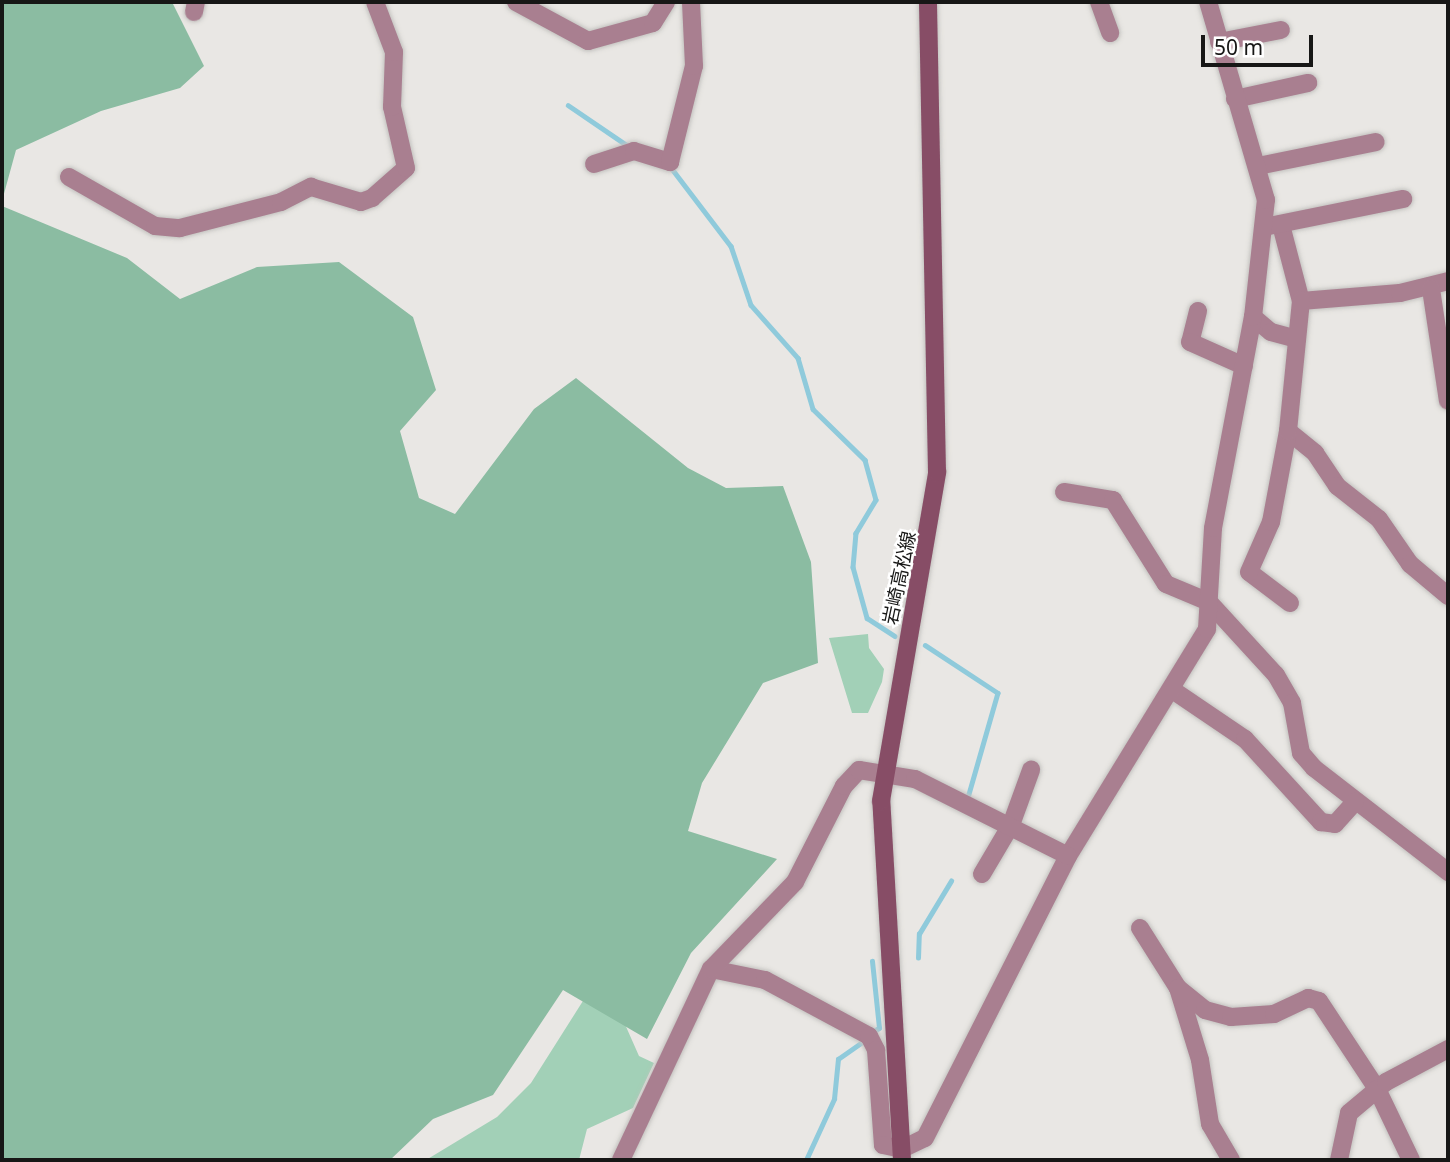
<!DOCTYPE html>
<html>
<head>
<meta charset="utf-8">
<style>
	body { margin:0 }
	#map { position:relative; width:1450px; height:1162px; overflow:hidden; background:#e9e7e4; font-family:"Noto Sans","Noto Sans JP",sans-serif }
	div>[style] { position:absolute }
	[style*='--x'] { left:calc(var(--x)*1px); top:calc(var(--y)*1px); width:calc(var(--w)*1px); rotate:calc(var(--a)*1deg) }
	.green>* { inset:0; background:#a2d0b7 }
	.forest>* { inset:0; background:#8bbca2 }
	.stream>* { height:4.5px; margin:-2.25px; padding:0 2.25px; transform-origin:2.25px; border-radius:2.25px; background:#8fcadb }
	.roads { filter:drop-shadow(0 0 2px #c3c2bf) drop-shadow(0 0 2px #c3c2bf) }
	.minor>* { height:18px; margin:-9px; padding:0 9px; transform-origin:9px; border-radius:9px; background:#a97f90 }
	.secondary>* { height:18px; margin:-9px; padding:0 9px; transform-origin:9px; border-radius:9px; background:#874d66 }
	span { translate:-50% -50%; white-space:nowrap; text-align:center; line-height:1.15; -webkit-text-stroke:5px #fff; paint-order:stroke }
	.street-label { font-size:19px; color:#171716 }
	.frame { position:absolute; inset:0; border:4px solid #171716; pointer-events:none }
	.scale { position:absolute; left:1201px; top:35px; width:112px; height:32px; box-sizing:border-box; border:4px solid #171716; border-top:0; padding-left:9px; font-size:21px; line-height:24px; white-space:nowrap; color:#171716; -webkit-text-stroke:5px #fff; paint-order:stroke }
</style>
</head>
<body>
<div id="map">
	<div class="green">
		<i style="clip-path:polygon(868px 634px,869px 648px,884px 669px,882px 682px,868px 713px,852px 713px,829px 638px)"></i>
		<i style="clip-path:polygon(588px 993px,620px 1013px,639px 1056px,654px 1063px,633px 1108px,587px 1129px,579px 1160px,426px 1160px,497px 1117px,531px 1083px)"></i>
	</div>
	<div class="forest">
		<i style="clip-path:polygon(2px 2px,172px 2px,204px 66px,180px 88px,101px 111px,16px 150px,2px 201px)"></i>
		<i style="clip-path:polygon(2px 206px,127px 258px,180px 299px,257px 267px,339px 262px,413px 317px,436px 390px,400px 431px,419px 498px,455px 514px,534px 409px,576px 378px,688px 468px,726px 488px,783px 486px,811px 562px,818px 663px,763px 683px,702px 783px,688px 831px,777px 859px,691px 953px,647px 1039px,563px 990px,493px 1095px,433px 1119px,390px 1160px,2px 1160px)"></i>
	</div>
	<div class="stream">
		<i style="--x:568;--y:105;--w:73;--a:34.3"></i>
		<i style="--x:673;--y:170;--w:96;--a:52.7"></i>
		<i style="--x:731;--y:246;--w:62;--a:71.3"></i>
		<i style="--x:751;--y:305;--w:71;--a:48.4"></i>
		<i style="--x:798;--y:358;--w:53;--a:73.6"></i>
		<i style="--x:813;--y:409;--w:73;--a:44.4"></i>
		<i style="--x:865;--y:460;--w:41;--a:74.6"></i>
		<i style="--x:876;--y:500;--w:39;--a:121"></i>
		<i style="--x:856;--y:533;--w:34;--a:95"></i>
		<i style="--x:853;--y:567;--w:53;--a:74.6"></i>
		<i style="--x:867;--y:618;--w:33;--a:33"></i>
		<i style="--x:925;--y:645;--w:87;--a:33.3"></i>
		<i style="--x:998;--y:693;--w:112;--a:106"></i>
		<i style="--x:918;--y:958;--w:24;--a:-88"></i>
		<i style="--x:919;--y:934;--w:62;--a:-58.9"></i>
		<i style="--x:872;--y:1032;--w:8;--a:-30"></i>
		<i style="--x:879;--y:1028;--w:67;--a:-96"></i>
		<i style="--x:806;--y:1160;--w:67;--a:-65.3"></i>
		<i style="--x:834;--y:1099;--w:40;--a:-84.3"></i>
		<i style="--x:838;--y:1059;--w:33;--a:-35"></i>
	</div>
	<div class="roads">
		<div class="minor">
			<i style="--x:516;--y:2;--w:82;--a:28.4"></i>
			<i style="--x:588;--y:41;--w:67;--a:-15.5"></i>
			<i style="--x:653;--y:23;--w:25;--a:-58"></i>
			<i style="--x:1099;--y:2;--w:33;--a:70"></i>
			<i style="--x:194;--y:12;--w:10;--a:-79"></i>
			<i style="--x:1219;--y:42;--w:63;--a:-11"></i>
			<i style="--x:1235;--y:99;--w:75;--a:-12.4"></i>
			<i style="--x:594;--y:164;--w:42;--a:-18"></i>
			<i style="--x:634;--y:151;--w:38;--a:17"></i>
			<i style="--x:670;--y:162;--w:99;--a:-76"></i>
			<i style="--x:694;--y:66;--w:64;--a:-92.7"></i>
			<i style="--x:1258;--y:166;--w:120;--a:-11.5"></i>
			<i style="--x:69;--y:177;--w:99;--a:29.7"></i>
			<i style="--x:155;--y:226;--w:25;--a:5"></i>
			<i style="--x:180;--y:228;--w:104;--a:-14.4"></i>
			<i style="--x:281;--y:202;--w:34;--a:-27"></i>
			<i style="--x:311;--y:187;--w:52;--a:16.7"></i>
			<i style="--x:361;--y:202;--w:12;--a:-20"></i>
			<i style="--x:372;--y:198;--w:45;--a:-41.4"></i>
			<i style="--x:406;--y:168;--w:63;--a:-102.9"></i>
			<i style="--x:392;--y:107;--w:55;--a:-87.9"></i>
			<i style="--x:394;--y:52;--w:53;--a:-110.8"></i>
			<i style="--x:1281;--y:225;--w:79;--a:75.3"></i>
			<i style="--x:1301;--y:301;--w:99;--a:-4.6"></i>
			<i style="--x:1400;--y:293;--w:49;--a:-14"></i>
			<i style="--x:1269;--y:226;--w:137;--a:-11.4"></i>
			<i style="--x:1431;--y:289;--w:113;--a:81.4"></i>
			<i style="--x:1198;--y:311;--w:32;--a:104"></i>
			<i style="--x:1190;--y:342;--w:59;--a:24"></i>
			<i style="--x:1253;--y:317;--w:23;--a:40"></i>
			<i style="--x:1271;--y:332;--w:27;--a:15"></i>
			<i style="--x:1288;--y:431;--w:35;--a:39"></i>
			<i style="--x:1315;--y:453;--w:40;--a:56"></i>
			<i style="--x:1337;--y:486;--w:53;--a:38.2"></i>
			<i style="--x:1379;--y:519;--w:55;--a:55.4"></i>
			<i style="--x:1410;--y:564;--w:50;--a:40.1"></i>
			<i style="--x:1064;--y:492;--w:50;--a:9.3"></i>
			<i style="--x:1113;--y:500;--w:99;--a:57.8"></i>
			<i style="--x:1166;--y:584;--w:47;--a:22.7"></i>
			<i style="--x:1209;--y:602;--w:99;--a:47.5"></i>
			<i style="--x:1276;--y:675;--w:32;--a:60"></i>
			<i style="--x:1292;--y:703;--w:51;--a:79.8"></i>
			<i style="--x:1301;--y:753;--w:20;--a:49"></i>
			<i style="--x:1314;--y:768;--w:170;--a:37.8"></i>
			<i style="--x:1290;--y:603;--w:51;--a:-142.9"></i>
			<i style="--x:1249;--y:572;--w:55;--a:-66.3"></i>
			<i style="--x:1271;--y:522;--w:93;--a:-79.4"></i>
			<i style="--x:1288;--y:431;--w:131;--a:-84.3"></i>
			<i style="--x:1174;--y:691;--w:86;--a:34.1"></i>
			<i style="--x:1245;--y:739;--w:113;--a:47.5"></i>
			<i style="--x:1321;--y:822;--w:14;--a:8"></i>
			<i style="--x:1335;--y:824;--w:30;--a:-48"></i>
			<i style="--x:982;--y:874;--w:57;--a:-59.4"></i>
			<i style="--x:1011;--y:825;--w:59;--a:-70"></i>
			<i style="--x:1140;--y:928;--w:71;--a:57.7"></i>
			<i style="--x:1178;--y:988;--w:75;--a:73"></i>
			<i style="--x:1200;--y:1060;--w:65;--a:81.1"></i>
			<i style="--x:1210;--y:1124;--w:42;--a:59.7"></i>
			<i style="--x:711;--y:969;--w:55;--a:11.5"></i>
			<i style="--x:765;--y:980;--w:118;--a:28.3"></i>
			<i style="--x:869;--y:1036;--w:16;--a:63"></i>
			<i style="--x:876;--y:1050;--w:95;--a:85.8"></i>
			<i style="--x:883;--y:1145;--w:19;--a:12"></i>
			<i style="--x:902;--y:1149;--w:25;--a:-26"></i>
			<i style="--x:925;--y:1138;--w:316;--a:-63.1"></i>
			<i style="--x:1068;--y:856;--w:266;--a:-58.5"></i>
			<i style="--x:1207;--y:629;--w:101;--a:-86.6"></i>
			<i style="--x:1213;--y:528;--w:215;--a:-79.3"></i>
			<i style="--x:1253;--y:317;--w:118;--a:-83.7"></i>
			<i style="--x:1266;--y:200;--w:206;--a:-106.3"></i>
			<i style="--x:1178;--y:988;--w:35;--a:39"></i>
			<i style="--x:1205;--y:1010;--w:27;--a:15"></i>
			<i style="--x:1231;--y:1017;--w:43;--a:-4"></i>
			<i style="--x:1274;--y:1014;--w:38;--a:-25"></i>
			<i style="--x:1308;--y:998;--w:11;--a:15"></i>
			<i style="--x:1319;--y:1001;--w:105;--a:56.6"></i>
			<i style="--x:1377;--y:1089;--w:79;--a:64.4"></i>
			<i style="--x:621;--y:1160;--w:211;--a:-64.8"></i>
			<i style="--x:711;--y:969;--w:121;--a:-46"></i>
			<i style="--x:795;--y:882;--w:108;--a:-63"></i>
			<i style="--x:844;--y:786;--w:22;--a:-47"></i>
			<i style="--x:859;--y:770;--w:57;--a:9.1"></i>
			<i style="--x:915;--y:779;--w:171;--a:26.7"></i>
			<i style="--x:1339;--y:1160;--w:48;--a:-78"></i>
			<i style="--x:1349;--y:1113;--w:48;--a:-40"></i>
			<i style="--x:1386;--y:1082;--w:70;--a:-28"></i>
		</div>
		<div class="secondary">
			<i style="--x:902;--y:1160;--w:360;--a:-93.3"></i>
			<i style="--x:881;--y:801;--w:334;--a:-80.3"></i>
			<i style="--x:937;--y:472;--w:470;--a:-91.1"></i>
		</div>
	</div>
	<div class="street-label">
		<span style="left:900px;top:578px;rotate:-78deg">岩崎高松線</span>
	</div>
	<div class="frame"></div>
	<div class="scale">50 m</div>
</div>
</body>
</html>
